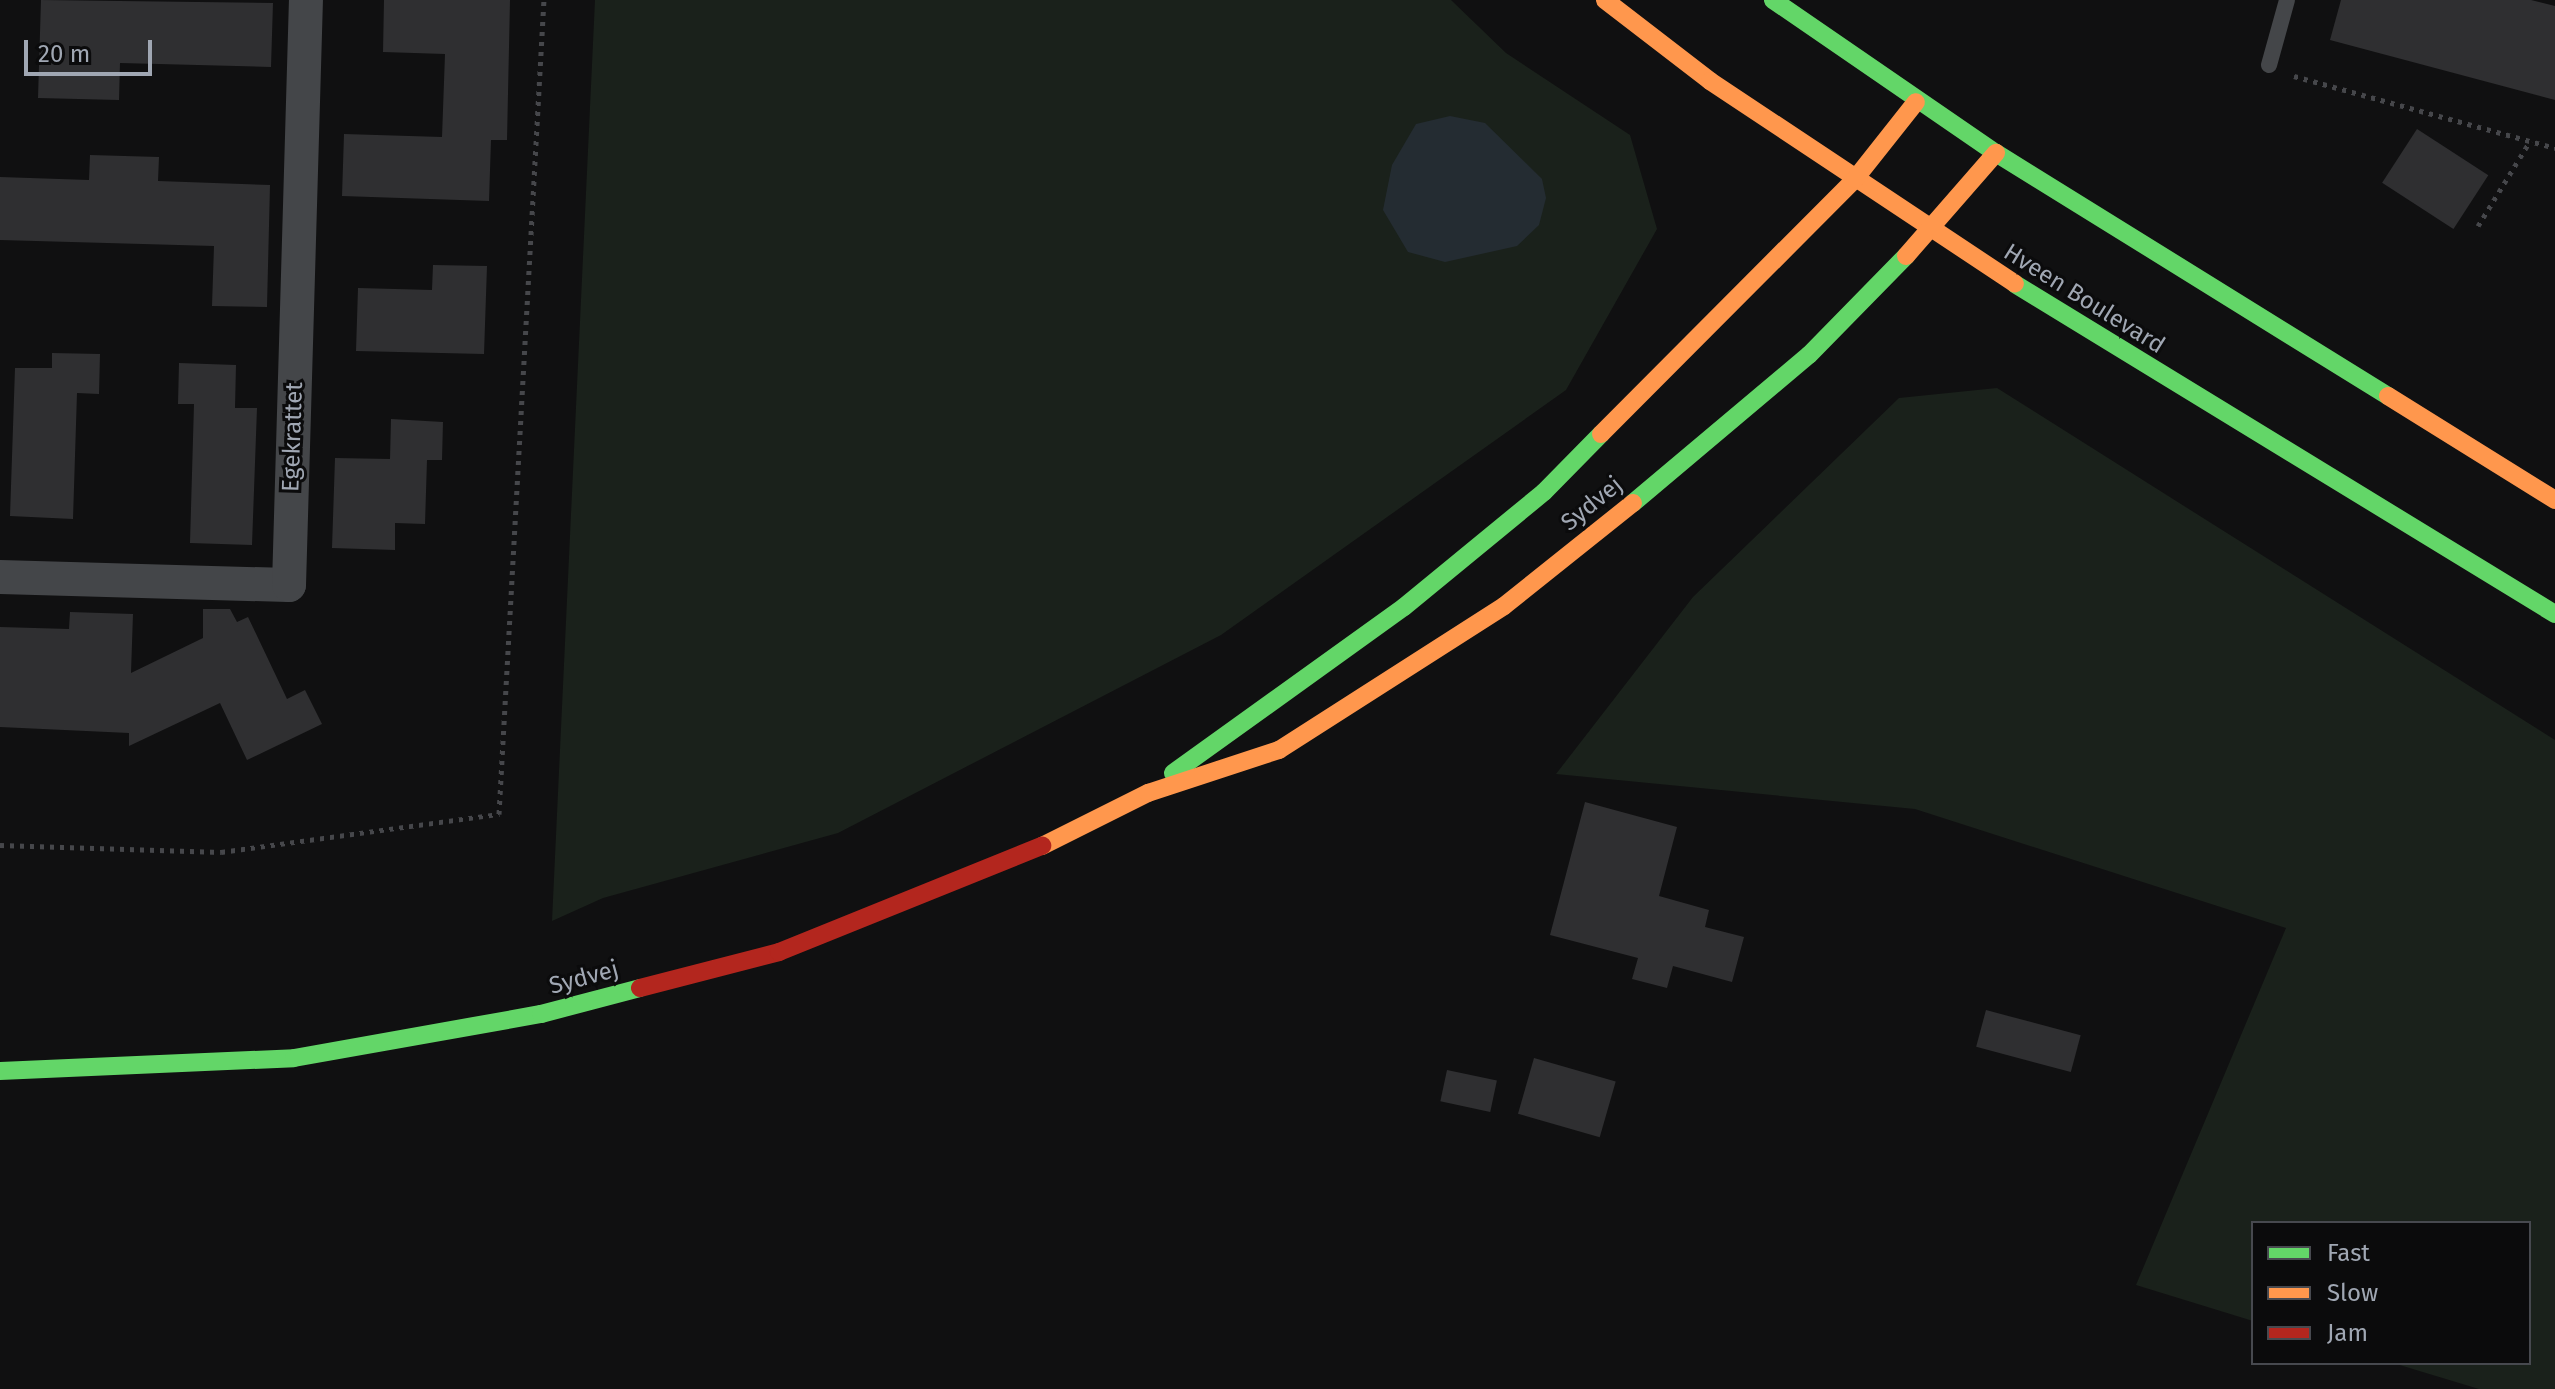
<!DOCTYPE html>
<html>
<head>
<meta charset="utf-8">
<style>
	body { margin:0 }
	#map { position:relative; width:2555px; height:1389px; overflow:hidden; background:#101011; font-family:"Fira Sans",sans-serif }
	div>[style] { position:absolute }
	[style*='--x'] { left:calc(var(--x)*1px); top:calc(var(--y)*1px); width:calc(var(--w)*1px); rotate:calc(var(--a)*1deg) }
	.green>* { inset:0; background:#1a211b }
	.water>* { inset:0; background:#242c32 }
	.building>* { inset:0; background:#2f2f31; transform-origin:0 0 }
	.path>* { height:5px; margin-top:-2.5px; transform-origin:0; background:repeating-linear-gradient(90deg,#46474b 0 4px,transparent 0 10px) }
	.lane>* { height:16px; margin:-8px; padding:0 8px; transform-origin:8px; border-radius:8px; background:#444649 }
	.street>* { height:34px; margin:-17px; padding:0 17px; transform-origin:17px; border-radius:17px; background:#444649 }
	.fast>* { height:18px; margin:-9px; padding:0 9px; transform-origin:9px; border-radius:9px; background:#63d668 }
	.slow>* { height:18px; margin:-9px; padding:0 9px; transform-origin:9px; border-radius:9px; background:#ff974d }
	.jam>* { height:18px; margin:-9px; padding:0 9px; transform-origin:9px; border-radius:9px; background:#b3261e }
	span { translate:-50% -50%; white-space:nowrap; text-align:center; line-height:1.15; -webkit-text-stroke:6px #0b0b0c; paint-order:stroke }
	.street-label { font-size:24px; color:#a0a7b3 }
	.legend { position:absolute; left:2251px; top:1221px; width:280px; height:144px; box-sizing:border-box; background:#0b0b0c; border:2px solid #47494f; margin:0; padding:10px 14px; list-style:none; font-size:24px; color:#a0a7b3 }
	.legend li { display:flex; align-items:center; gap:16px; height:40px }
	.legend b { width:40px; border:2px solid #47494f }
	.scale { position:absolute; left:24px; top:40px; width:128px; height:36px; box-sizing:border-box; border:4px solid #a0a7b3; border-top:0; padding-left:10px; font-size:24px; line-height:28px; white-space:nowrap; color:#a0a7b3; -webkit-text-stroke:6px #0b0b0c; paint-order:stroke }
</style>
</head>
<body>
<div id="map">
	<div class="green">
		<i style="clip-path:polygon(595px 0,1451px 0,1506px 53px,1630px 135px,1657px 229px,1566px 390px,1221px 635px,838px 833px,603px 898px,552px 921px)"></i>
		<i style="clip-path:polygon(1997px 388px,2555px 740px,2555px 1389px,2479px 1389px,2393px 1363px,2529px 1363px,2529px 1223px,2253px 1223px,2253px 1321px,2136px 1285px,2286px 928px,1915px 809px,1556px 774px,1693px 597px,1899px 398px)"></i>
	</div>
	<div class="water">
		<i style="clip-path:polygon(1450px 116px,1485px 123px,1542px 179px,1546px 198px,1539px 225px,1517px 246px,1445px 262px,1408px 252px,1383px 210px,1392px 165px,1416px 124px)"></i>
	</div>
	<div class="building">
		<i style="clip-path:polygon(41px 0,273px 3px,271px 67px,120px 63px,119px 100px,38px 98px)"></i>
		<i style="clip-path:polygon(384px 0,510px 0,507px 140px,491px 140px,489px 201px,342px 196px,344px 134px,442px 137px,445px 54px,383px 52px)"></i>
		<i style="clip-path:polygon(2341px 0,2531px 0,2555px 6px,2555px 100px,2330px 40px)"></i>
		<i style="left:2417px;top:129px;width:85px;height:64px;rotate:33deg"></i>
		<i style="clip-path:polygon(90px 155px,159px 157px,158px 181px,270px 185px,267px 307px,212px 306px,214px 246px,0 240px,0 177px,89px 180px)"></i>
		<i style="clip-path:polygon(433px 265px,487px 266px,484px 354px,356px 351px,358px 288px,432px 290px)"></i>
		<i style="clip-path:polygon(52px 353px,100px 354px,99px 394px,77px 393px,73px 519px,10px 516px,15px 368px,52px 368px)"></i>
		<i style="clip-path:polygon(179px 363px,236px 365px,235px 408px,257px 408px,252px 545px,190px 543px,194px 404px,178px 404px)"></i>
		<i style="clip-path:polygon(391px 419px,443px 422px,442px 460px,427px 460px,425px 524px,395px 523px,395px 550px,332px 548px,335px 458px,390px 459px)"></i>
		<i style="clip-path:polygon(203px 609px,230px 609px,237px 622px,248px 617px,287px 699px,305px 690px,322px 724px,247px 760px,220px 703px,129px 746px,129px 733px,0 727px,0 627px,69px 629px,70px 612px,133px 614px,131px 673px,203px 638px)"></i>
		<i style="clip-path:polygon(1585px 802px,1677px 827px,1659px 896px,1709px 910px,1705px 927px,1744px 937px,1732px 982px,1673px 966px,1667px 988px,1632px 979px,1638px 958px,1550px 935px)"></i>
		<i style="left:1986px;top:1010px;width:98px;height:38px;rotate:15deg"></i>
		<i style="left:1534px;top:1058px;width:85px;height:58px;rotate:16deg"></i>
		<i style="left:1447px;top:1070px;width:51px;height:32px;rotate:12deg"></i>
	</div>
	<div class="path">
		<i style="--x:2294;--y:76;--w:271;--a:15.4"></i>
		<i style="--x:2478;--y:226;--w:100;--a:-58.5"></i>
		<i style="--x:0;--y:845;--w:221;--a:1.8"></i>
		<i style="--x:221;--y:852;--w:281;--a:-7.8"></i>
		<i style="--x:499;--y:814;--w:815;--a:-86.84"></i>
	</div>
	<div class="lane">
		<i style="--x:2269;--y:65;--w:67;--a:-74.5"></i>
	</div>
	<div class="street">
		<i style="--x:0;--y:577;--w:289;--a:1.6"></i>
		<i style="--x:289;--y:585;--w:585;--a:-88.34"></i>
	</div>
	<div class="fast">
		<i style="--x:1773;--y:0;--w:270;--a:34.5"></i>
		<i style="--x:1996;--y:153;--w:461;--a:31.8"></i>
		<i style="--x:2015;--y:284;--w:633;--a:31.43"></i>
		<i style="--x:1633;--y:503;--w:230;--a:-40.1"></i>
		<i style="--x:1809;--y:355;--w:139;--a:-45.6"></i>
		<i style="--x:1173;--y:773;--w:284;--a:-35.7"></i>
		<i style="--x:1404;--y:607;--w:181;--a:-39.4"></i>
		<i style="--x:1544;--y:492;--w:81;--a:-45.5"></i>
		<i style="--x:0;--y:1071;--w:294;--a:-2.5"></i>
		<i style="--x:294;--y:1058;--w:251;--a:-10.1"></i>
		<i style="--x:541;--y:1014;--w:102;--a:-14.7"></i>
	</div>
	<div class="slow">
		<i style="--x:1605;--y:0;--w:133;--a:37.6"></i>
		<i style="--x:1710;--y:81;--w:366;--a:33.6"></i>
		<i style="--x:1906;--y:256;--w:137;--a:-48.9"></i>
		<i style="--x:2388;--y:396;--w:197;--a:31.9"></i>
		<i style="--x:1601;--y:434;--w:360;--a:-45.1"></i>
		<i style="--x:1855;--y:179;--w:98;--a:-51.6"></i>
		<i style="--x:1042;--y:846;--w:119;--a:-26.6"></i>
		<i style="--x:1148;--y:793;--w:138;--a:-18.2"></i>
		<i style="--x:1279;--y:750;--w:267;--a:-32.6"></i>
		<i style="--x:1504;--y:606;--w:165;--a:-38.6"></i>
	</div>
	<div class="jam">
		<i style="--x:640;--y:988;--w:144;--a:-14.5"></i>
		<i style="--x:779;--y:952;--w:284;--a:-22"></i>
	</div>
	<div class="street-label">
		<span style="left:2084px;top:299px;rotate:32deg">Hveen Boulevard</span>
		<span style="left:293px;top:437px;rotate:-88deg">Egekrattet</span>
		<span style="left:1592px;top:504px;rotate:-39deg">Sydvej</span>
		<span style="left:584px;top:978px;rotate:-15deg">Sydvej</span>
	</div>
	<ul class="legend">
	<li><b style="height:10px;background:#63d668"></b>Fast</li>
	<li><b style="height:10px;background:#ff974d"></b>Slow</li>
	<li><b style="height:10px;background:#b3261e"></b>Jam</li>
	</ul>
	<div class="scale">20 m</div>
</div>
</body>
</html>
